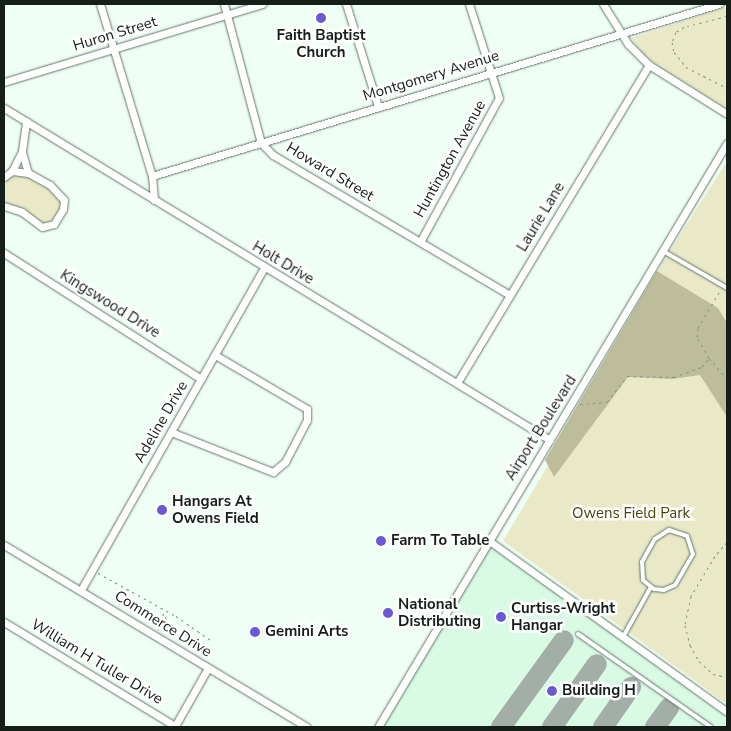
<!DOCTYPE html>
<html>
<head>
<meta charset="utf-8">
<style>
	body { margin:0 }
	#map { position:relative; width:731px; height:731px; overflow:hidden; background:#f0fff5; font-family:"Nunito Sans",sans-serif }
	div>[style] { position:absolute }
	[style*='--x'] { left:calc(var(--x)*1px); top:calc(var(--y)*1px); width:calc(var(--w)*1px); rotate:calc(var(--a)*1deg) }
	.built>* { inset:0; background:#d9fae5 }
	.green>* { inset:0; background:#eae9c7 }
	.forest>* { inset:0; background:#bebd9b }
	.taxiway>* { height:20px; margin:-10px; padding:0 10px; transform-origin:10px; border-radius:10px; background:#a2aea6 }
	.path>* { height:1px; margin-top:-0.5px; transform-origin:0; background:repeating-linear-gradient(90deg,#86928a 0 2.5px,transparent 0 6.5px) }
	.roads { filter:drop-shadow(0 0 1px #617769) drop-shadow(0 0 1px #617769) }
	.lane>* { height:4px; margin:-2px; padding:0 2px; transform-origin:2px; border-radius:2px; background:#fff }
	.street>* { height:7px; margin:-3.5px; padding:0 3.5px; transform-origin:3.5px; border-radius:3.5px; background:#fff }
	.dots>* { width:14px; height:14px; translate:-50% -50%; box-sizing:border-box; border:2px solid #fff; border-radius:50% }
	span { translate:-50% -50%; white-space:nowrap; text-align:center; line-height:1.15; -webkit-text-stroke:5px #fff; paint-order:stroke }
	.street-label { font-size:15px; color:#151e18 }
	.poi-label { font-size:15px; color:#151e18; font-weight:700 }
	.left { translate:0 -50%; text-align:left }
	.park-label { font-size:15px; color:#474407 }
	.frame { position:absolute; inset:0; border:5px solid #151e18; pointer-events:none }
</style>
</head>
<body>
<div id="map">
	<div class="built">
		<i style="clip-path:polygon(488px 540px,727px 712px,727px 727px,378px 727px)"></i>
	</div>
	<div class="green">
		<i style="clip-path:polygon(727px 7px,727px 109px,657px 65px,643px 54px,631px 38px)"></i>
		<i style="clip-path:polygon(727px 161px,727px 704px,503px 541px,619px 346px,664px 260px)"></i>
		<i style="clip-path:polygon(12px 171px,40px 179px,64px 200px,60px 217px,42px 227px,22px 212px,4px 206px,4px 177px)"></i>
	</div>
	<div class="forest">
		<i style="clip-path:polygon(657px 271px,718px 308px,727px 323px,727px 417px,700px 375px,672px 379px,628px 377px,554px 477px,545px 460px)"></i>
	</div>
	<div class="taxiway">
		<i style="--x:501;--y:727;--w:107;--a:-54.1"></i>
		<i style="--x:552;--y:727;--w:77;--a:-54.5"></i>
		<i style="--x:603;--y:727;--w:49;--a:-55"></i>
		<i style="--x:655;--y:727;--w:24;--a:-54"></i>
	</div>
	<div class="path">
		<i style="--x:727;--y:16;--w:44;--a:165.7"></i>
		<i style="--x:684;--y:27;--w:9;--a:148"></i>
		<i style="--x:676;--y:32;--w:11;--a:112"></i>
		<i style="--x:672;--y:42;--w:10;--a:79"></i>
		<i style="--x:674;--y:52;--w:19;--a:51"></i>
		<i style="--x:686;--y:67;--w:46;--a:27.1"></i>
		<i style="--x:709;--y:358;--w:24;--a:-120"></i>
		<i style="--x:697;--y:337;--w:9;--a:-84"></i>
		<i style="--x:698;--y:328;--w:43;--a:-59.3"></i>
		<i style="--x:580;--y:404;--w:27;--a:-4"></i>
		<i style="--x:607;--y:402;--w:33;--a:-52"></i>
		<i style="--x:627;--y:376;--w:47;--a:1.2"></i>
		<i style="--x:674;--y:377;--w:30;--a:-20"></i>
		<i style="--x:702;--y:367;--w:11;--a:-52"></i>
		<i style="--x:709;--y:358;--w:28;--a:49"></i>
		<i style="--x:726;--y:510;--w:1;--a:45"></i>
		<i style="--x:727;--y:542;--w:18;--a:131"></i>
		<i style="--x:715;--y:556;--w:47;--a:121"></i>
		<i style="--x:691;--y:596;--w:30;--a:102"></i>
		<i style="--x:685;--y:625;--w:21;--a:76"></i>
		<i style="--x:690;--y:645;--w:18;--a:61"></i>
		<i style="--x:699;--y:661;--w:19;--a:43"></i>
		<i style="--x:713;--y:674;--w:14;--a:12"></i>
		<i style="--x:98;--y:573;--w:89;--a:28.9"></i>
		<i style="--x:176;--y:616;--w:44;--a:34.8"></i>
		<i style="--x:156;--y:627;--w:16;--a:-60"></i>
		<i style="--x:158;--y:630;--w:19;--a:-58"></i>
	</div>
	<div class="roads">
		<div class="lane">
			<i style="--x:663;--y:251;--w:74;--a:30"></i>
			<i style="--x:669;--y:530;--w:19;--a:18"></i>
			<i style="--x:687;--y:536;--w:19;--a:72"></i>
			<i style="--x:693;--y:554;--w:36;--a:120"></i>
			<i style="--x:675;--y:585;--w:12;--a:156"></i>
			<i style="--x:664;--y:590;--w:10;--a:-174"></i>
			<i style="--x:654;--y:589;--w:14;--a:-141"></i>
			<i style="--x:643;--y:580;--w:18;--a:-93"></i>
			<i style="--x:642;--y:562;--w:26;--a:-61"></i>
			<i style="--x:655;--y:539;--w:17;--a:-33"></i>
			<i style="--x:578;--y:634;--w:162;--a:35"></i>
			<i style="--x:623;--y:637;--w:57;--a:-60.8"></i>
		</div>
		<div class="street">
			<i style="--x:100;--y:4;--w:180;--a:73.2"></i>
			<i style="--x:152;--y:176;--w:24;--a:85"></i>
			<i style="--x:224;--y:4;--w:144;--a:75.1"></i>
			<i style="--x:261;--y:143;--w:17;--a:45"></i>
			<i style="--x:273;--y:155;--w:275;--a:30.6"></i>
			<i style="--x:346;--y:4;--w:107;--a:72.6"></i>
			<i style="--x:603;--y:4;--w:47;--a:58"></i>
			<i style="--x:628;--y:44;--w:30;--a:45"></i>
			<i style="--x:649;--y:65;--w:92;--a:32.1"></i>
			<i style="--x:4;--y:82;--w:270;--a:-16.8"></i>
			<i style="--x:4;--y:108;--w:639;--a:31.3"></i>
			<i style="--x:22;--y:152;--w:22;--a:74"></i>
			<i style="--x:152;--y:176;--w:593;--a:-16.88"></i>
			<i style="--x:4;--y:177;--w:10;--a:-37"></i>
			<i style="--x:12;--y:171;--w:22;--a:-63"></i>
			<i style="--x:22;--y:151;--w:30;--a:-82"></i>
			<i style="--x:4;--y:206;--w:19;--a:18"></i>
			<i style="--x:22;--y:212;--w:25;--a:37"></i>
			<i style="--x:42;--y:227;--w:12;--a:-14"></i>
			<i style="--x:54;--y:224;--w:17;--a:-59"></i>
			<i style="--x:63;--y:209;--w:9;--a:-84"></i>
			<i style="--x:64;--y:200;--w:21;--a:-133"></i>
			<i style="--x:50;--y:185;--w:25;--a:-151"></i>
			<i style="--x:28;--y:173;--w:16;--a:-173"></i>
			<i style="--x:420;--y:242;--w:164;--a:-61.3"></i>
			<i style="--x:499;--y:98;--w:99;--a:-107.7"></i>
			<i style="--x:4;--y:253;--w:234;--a:32.6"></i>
			<i style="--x:457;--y:383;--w:371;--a:-58.9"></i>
			<i style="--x:171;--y:432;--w:110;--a:21.4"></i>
			<i style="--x:273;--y:472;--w:16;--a:-40"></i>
			<i style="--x:285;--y:462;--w:47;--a:-62.4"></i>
			<i style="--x:307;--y:420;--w:11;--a:-90"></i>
			<i style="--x:307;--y:409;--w:107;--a:-149.6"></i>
			<i style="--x:488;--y:540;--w:294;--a:35.7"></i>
			<i style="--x:4;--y:545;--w:353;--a:31"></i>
			<i style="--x:81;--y:590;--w:370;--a:-60.4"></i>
			<i style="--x:4;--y:622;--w:200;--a:31.3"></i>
			<i style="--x:175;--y:726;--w:67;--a:-60.4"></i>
			<i style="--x:378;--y:727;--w:680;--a:-59.14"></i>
		</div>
	</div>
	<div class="dots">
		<i style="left:321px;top:18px;background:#695ad4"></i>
		<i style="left:162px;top:510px;background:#695ad4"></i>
		<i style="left:381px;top:541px;background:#695ad4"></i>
		<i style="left:388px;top:613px;background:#695ad4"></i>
		<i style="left:501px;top:617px;background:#695ad4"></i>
		<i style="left:255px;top:632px;background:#695ad4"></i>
		<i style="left:552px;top:691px;background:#695ad4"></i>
	</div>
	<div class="street-label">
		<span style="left:115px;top:34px;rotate:-17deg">Huron Street</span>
		<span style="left:431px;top:76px;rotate:-17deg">Montgomery Avenue</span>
		<span style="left:450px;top:159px;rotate:-61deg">Huntington Avenue</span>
		<span style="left:330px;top:172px;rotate:31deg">Howard Street</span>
		<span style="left:541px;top:217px;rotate:-59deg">Laurie Lane</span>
		<span style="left:283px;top:263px;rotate:31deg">Holt Drive</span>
		<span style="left:110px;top:304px;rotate:32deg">Kingswood Drive</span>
		<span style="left:161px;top:422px;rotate:-60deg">Adeline Drive</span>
		<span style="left:541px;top:428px;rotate:-58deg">Airport Boulevard</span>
		<span style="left:163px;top:624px;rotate:32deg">Commerce Drive</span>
		<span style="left:97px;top:662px;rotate:31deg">William H Tuller Drive</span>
	</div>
	<div class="poi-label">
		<span style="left:321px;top:44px">Faith Baptist<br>Church</span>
		<span class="left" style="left:172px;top:510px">Hangars At<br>Owens Field</span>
		<span class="left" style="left:391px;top:541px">Farm To Table</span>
		<span class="left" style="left:398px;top:613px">National<br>Distributing</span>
		<span class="left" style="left:511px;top:617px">Curtiss-Wright<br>Hangar</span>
		<span class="left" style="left:265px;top:632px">Gemini Arts</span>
		<span class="left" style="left:562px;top:691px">Building H</span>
	</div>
	<div class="park-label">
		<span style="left:631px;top:514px">Owens Field Park</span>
	</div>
	<div class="frame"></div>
</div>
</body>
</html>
